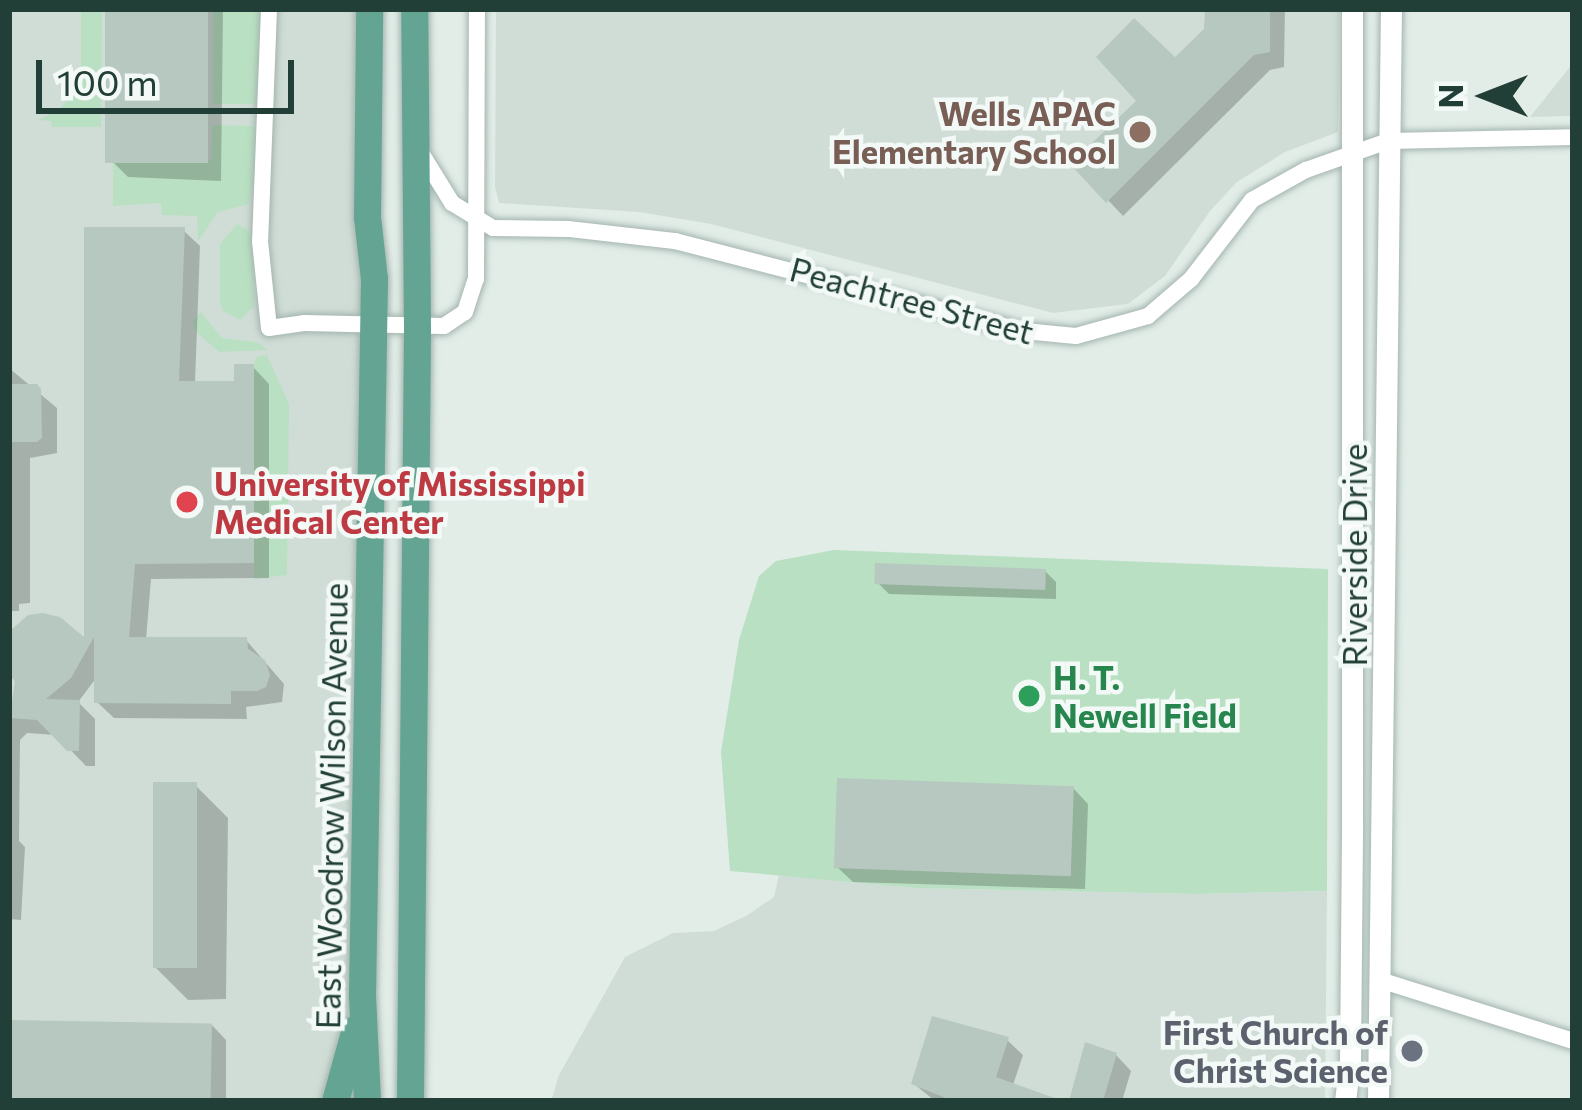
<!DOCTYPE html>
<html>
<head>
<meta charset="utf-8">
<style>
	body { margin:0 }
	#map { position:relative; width:1582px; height:1110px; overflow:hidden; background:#e2ede8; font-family:Commissioner,sans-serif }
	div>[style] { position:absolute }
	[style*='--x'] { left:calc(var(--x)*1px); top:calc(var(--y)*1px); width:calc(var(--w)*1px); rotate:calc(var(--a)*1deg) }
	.built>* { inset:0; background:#d0ddd6 }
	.green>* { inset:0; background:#b9e0c2; transform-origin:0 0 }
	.shadow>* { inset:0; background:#0003 }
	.building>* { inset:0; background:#b7c8c0; transform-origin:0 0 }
	.roads { filter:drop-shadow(0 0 3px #a4b5af) drop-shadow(0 0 3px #a4b5af) }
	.minor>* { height:16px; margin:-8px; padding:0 8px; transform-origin:8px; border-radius:8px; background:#fff }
	.tertiary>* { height:21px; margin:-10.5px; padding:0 10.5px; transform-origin:10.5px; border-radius:10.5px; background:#fff }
	.primary>* { height:27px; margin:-13.5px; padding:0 13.5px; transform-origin:13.5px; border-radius:13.5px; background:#63a592 }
	.dots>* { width:33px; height:33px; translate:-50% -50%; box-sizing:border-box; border:6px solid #f3f9f6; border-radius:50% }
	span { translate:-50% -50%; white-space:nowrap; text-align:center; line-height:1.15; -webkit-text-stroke:9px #f3f9f6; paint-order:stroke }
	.education-label { font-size:33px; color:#785e54; font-weight:700 }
	.right { translate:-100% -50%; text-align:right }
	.street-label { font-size:33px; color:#213f36 }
	.health-label { font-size:33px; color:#be3a42; font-weight:700 }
	.left { translate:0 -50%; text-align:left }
	.leisure-label { font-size:33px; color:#27864d; font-weight:700 }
	.worship-label { font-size:33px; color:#5b616d; font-weight:700 }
	.frame { position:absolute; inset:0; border:12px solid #213f36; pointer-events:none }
	.north { position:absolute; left:1426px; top:36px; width:120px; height:120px; -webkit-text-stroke:9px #f3f9f6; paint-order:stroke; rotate:270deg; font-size:33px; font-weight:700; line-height:48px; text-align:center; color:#213f36 }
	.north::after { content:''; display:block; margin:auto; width:42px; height:54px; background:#213f36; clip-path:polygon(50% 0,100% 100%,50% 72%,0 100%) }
	.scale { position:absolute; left:36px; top:60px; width:258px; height:54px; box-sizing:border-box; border:6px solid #213f36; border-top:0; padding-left:15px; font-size:36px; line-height:42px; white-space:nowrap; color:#213f36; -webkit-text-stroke:9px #f3f9f6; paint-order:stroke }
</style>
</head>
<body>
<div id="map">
	<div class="built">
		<i style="clip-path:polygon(9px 9px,370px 9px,362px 995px,335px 1101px,9px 1101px)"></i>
		<i style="clip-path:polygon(496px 9px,1339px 9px,1338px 132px,1285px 152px,1237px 182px,1210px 211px,1165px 276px,1128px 304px,1053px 313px,711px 224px,639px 212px,499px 203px,495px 187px)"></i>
		<i style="clip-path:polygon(1573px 63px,1573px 116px,1530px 117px)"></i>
		<i style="clip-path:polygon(779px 875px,915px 888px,1196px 894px,1327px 891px,1325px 1101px,551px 1101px,559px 1075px,625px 957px,673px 933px,714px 931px,746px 916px,774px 897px)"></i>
	</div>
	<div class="green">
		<i style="clip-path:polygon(81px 9px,102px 9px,101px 127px,52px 127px,51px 121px,38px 120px,59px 110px,81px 82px)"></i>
		<i style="left:213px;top:9px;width:50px;height:95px"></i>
		<i style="clip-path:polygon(212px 125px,253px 126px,262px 136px,249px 204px,218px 212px,198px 241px,197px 216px,162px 215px,161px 203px,113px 206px,113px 159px,211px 160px)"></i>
		<i style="clip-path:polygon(237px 224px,253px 232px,254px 307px,240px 320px,223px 311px,220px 301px,220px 244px)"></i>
		<i style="clip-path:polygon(201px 312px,222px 338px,257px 342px,268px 350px,219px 352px,195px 331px,193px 321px)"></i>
		<i style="clip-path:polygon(267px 355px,289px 404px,287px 575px,254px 579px,254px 364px,256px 357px)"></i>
		<i style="clip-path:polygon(834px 550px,1328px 569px,1327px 891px,1196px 894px,915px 888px,730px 871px,721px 752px,739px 640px,759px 576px,776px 561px)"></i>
	</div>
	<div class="shadow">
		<i style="clip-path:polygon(108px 9px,223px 9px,221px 181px,128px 177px,113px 162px)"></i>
		<i style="clip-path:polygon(1208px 9px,1285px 9px,1284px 67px,1270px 70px,1123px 216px,1074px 164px,1207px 30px)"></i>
		<i style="clip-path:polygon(183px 230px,200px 246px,195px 384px,237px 384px,253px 367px,269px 384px,269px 578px,151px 579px,146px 640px,246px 640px,284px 684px,282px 702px,246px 707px,247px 719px,114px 718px,97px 702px,97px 677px,78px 702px,95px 719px,95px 766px,86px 766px,56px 735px,27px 733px,20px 740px,19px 841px,25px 847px,21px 920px,9px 919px,9px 702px,16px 702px,16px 678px,9px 678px,9px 631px,29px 618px,87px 643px)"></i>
		<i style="clip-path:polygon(9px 368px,57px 408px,57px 453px,30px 458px,30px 603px,19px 604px,19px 611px,9px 611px)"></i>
		<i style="clip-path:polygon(1045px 571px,1056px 582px,1056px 599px,889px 594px,878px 583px)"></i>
		<i style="clip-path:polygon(195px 785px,228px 818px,226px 999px,188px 1000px,155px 967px)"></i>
		<i style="clip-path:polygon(1073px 788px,1088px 804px,1085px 889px,853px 882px,837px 867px)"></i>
		<i style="clip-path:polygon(9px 1023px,211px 1024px,226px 1040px,226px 1101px,9px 1101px)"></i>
		<i style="clip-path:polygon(1007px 1040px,1023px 1055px,1013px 1085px,1063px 1101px,935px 1101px,914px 1084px)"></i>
		<i style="clip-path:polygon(1116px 1055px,1131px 1071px,1122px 1101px,1072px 1101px)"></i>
	</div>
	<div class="building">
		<i style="left:105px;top:9px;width:103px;height:154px"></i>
		<i style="clip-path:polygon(1205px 9px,1270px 9px,1270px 52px,1254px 55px,1106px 203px,1070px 164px,1136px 101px,1096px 57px,1134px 18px,1175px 57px,1204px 29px)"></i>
		<i style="clip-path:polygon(84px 227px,185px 227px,179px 381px,234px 381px,234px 364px,254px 364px,254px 563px,135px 564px,129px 637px,247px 637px,248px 649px,265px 660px,270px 675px,266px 687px,257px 691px,231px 691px,231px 704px,94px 703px,94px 637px,71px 678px,46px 699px,80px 700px,79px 751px,67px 751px,37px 720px,9px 718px,15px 682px,9px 672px,9px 632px,28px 615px,43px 613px,60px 617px,84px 637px)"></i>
		<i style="clip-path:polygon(9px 384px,37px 384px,41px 389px,42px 438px,37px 442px,9px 442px)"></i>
		<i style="left:875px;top:563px;width:171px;height:21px;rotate:2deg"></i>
		<i style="left:837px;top:778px;width:237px;height:90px;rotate:2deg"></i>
		<i style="left:153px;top:782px;width:44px;height:186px"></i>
		<i style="clip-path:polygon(932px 1016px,1009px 1037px,996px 1077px,1063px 1101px,953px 1101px,911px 1084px)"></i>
		<i style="left:9px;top:1020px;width:203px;height:81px;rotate:1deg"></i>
		<i style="clip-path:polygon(1085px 1042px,1117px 1053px,1103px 1101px,1069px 1101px)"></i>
	</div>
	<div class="roads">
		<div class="minor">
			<i style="--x:269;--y:9;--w:232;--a:92.2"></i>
			<i style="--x:260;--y:241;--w:87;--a:84.1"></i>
			<i style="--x:269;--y:328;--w:35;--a:-8"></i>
			<i style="--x:304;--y:323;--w:140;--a:1.2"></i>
			<i style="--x:444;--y:326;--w:25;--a:-34"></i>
			<i style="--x:465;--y:312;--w:35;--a:-72"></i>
			<i style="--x:476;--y:279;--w:270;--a:-89.8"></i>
			<i style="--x:418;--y:148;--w:65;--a:58.3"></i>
			<i style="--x:452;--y:203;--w:48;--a:31.4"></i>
			<i style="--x:493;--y:228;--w:76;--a:0.8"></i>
			<i style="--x:569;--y:229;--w:107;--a:6.5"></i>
			<i style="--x:675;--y:241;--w:360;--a:14.5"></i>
			<i style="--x:1024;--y:331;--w:52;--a:5.5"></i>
			<i style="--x:1076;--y:336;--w:75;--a:-15.5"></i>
			<i style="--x:1148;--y:316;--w:57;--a:-40.7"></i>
			<i style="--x:1191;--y:279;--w:100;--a:-52.3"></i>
			<i style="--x:1252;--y:200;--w:62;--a:-29.1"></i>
			<i style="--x:1306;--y:170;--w:87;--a:-19.5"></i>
			<i style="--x:1388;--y:141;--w:185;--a:-1.2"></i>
			<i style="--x:1383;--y:981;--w:199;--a:17.5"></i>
		</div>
		<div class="tertiary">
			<i style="--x:1345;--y:1101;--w:39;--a:-83"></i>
			<i style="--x:1350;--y:1062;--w:239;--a:-89.5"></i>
			<i style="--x:1352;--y:823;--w:814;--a:-90"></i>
			<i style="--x:1378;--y:1101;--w:1092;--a:-89.32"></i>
		</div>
		<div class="primary">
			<i style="--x:335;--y:1101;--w:75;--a:-74.5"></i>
			<i style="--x:367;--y:1101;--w:106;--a:-92.7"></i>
			<i style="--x:362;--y:995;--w:716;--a:-89.04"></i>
			<i style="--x:374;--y:279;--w:62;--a:-96.4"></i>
			<i style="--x:367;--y:217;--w:208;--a:-89.4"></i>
			<i style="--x:410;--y:1101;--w:774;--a:-89.48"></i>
			<i style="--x:417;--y:327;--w:318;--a:-90.5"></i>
		</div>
	</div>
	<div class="dots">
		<i style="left:1140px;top:132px;background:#8d6e63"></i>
		<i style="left:187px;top:502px;background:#e0444e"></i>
		<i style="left:1029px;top:696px;background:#2e9e5b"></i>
		<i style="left:1412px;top:1051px;background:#6b7280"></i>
	</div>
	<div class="education-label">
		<span class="right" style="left:1116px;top:132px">Wells APAC<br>Elementary School</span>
	</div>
	<div class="street-label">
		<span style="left:912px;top:300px;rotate:15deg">Peachtree Street</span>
		<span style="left:1354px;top:555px;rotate:-90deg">Riverside Drive</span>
		<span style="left:331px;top:806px;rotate:-89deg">East Woodrow Wilson Avenue</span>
	</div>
	<div class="health-label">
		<span class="left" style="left:214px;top:502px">University of Mississippi<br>Medical Center</span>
	</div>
	<div class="leisure-label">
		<span class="left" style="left:1053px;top:696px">H. T.<br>Newell Field</span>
	</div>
	<div class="worship-label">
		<span class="right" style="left:1388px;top:1051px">First Church of<br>Christ Science</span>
	</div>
	<div class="frame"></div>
	<div class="north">N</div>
	<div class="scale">100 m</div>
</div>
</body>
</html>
